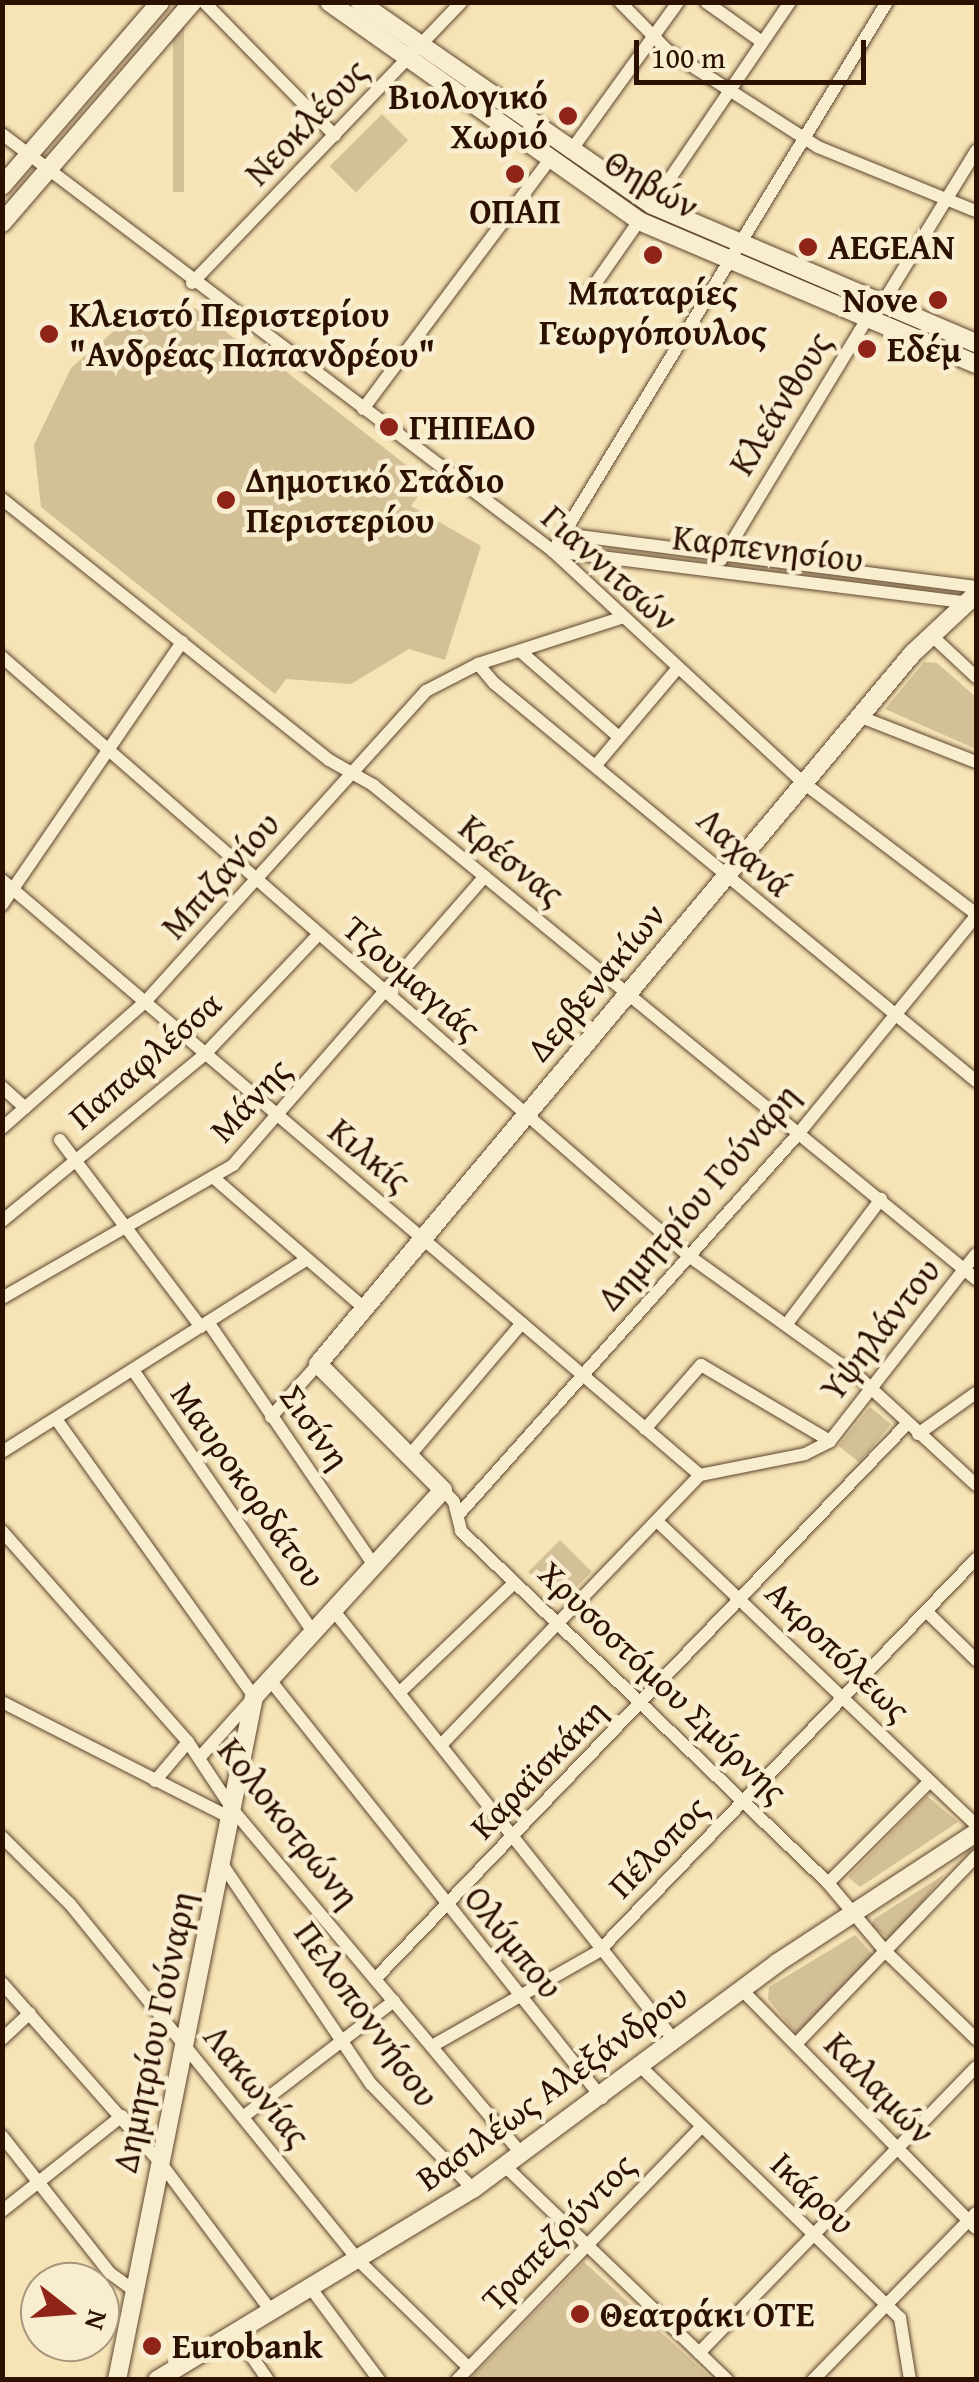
<!DOCTYPE html>
<html>
<head>
<meta charset="utf-8">
<style>
	body { margin:0 }
	#map { position:relative; width:979px; height:2382px; overflow:hidden; background:#f6e4b6; font-family:"Gentium Book Plus",serif }
	div>[style] { position:absolute }
	[style*='--x'] { left:calc(var(--x)*1px); top:calc(var(--y)*1px); width:calc(var(--w)*1px); rotate:calc(var(--a)*1deg) }
	.green>* { inset:0; background:#d4c097; transform-origin:0 0 }
	.roads { filter:drop-shadow(0 0 2px #5e452e) drop-shadow(0 0 2px #5e452e) }
	.street>* { height:12px; margin:-6px; padding:0 6px; transform-origin:6px; border-radius:6px; background:#f9edd0 }
	.secondary>* { height:18px; margin:-9px; padding:0 9px; transform-origin:9px; border-radius:9px; background:#f9edd0 }
	.dots>* { width:28px; height:28px; translate:-50% -50%; box-sizing:border-box; border:5px solid #f9edd0; border-radius:50% }
	span { translate:-50% -50%; white-space:nowrap; text-align:center; line-height:1.15; -webkit-text-stroke:9px #f9edd0; paint-order:stroke }
	.poi-label { font-size:35px; color:#2c1000; font-weight:700 }
	.right { translate:-100% -50%; text-align:right }
	.left { translate:0 -50%; text-align:left }
	.street-label { font-size:35px; color:#2c1000 }
	.frame { position:absolute; inset:0; border:5px solid #2c1000; pointer-events:none }
	.north { position:absolute; left:20px; top:2262px; width:100px; height:100px; box-sizing:border-box; background:#f9edd0; border:2px solid #a7957d; border-radius:50%; rotate:107deg; font-size:28px; font-weight:700; line-height:40px; text-align:center; color:#2c1000 }
	.north::after { content:''; display:block; margin:auto; width:35px; height:45px; background:#8f2418; clip-path:polygon(50% 0,100% 100%,50% 72%,0 100%) }
	.scale { position:absolute; left:634px; top:40px; width:232px; height:45px; box-sizing:border-box; border:5px solid #2c1000; border-top:0; padding-left:12px; font-size:30px; line-height:35px; white-space:nowrap; color:#2c1000; -webkit-text-stroke:8px #f9edd0; paint-order:stroke }
</style>
</head>
<body>
<div id="map">
	<div class="green">
		<i style="left:173px;top:3px;width:11px;height:189px"></i>
		<i style="left:382px;top:114px;width:37px;height:74px;rotate:45deg"></i>
		<i style="clip-path:polygon(183px 307px,195px 308px,243px 345px,247px 341px,428px 482px,411px 506px,481px 546px,445px 660px,409px 649px,351px 684px,286px 679px,275px 694px,41px 507px,34px 445px,71px 368px,114px 331px)"></i>
		<i style="clip-path:polygon(924px 662px,937px 663px,976px 697px,976px 749px,885px 709px)"></i>
		<i style="left:870px;top:1407px;width:27px;height:50px;rotate:39deg"></i>
		<i style="left:560px;top:1540px;width:45px;height:45px;rotate:45deg"></i>
		<i style="clip-path:polygon(927px 1796px,958px 1822px,860px 1887px,848px 1877px)"></i>
		<i style="clip-path:polygon(945px 1874px,891px 1939px,871px 1926px,874px 1919px)"></i>
		<i style="clip-path:polygon(855px 1935px,873px 1955px,801px 2033px,794px 2031px,768px 1999px,769px 1987px)"></i>
		<i style="clip-path:polygon(584px 2262px,712px 2379px,470px 2379px)"></i>
	</div>
	<div class="roads">
		<div class="street">
			<i style="--x:204;--y:2;--w:187;--a:45.6"></i>
			<i style="--x:620;--y:2;--w:67;--a:45.6"></i>
			<i style="--x:667;--y:50;--w:179;--a:32.7"></i>
			<i style="--x:818;--y:147;--w:170;--a:22.1"></i>
			<i style="--x:706;--y:2;--w:69;--a:35.5"></i>
			<i style="--x:2;--y:134;--w:691;--a:37.12"></i>
			<i style="--x:553;--y:551;--w:343;--a:42.8"></i>
			<i style="--x:805;--y:784;--w:215;--a:37.2"></i>
			<i style="--x:570;--y:152;--w:185;--a:-54.2"></i>
			<i style="--x:652;--y:205;--w:245;--a:-55.8"></i>
			<i style="--x:192;--y:283;--w:389;--a:-46.2"></i>
			<i style="--x:586;--y:297;--w:93;--a:-55.1"></i>
			<i style="--x:882;--y:304;--w:180;--a:-58.4"></i>
			<i style="--x:363;--y:409;--w:311;--a:-53.2"></i>
			<i style="--x:2;--y:499;--w:418;--a:38.6"></i>
			<i style="--x:329;--y:760;--w:51;--a:29.6"></i>
			<i style="--x:373;--y:785;--w:780;--a:39.33"></i>
			<i style="--x:563;--y:534;--w:416;--a:7.3"></i>
			<i style="--x:553;--y:551;--w:643;--a:-58.68"></i>
			<i style="--x:553;--y:551;--w:422;--a:7.1"></i>
			<i style="--x:721;--y:560;--w:282;--a:-58.8"></i>
			<i style="--x:931;--y:635;--w:62;--a:43"></i>
			<i style="--x:520;--y:651;--w:131;--a:41"></i>
			<i style="--x:2;--y:657;--w:911;--a:41.09"></i>
			<i style="--x:689;--y:1256;--w:213;--a:35.6"></i>
			<i style="--x:862;--y:1380;--w:155;--a:42.6"></i>
			<i style="--x:478;--y:664;--w:25;--a:50"></i>
			<i style="--x:494;--y:683;--w:625;--a:39.55"></i>
			<i style="--x:861;--y:717;--w:123;--a:21.4"></i>
			<i style="--x:597;--y:764;--w:124;--a:-49.9"></i>
			<i style="--x:2;--y:880;--w:917;--a:40.45"></i>
			<i style="--x:2;--y:905;--w:319;--a:-55.6"></i>
			<i style="--x:2;--y:1087;--w:31;--a:42"></i>
			<i style="--x:2;--y:1128;--w:191;--a:-41.4"></i>
			<i style="--x:145;--y:1002;--w:419;--a:-47.9"></i>
			<i style="--x:426;--y:691;--w:59;--a:-27.4"></i>
			<i style="--x:478;--y:664;--w:149;--a:-17.9"></i>
			<i style="--x:60;--y:1140;--w:234;--a:53"></i>
			<i style="--x:214;--y:1178;--w:198;--a:40.9"></i>
			<i style="--x:2;--y:1221;--w:263;--a:-39.4"></i>
			<i style="--x:205;--y:1054;--w:164;--a:-46.5"></i>
			<i style="--x:2;--y:1298;--w:267;--a:-29.9"></i>
			<i style="--x:233;--y:1165;--w:383;--a:-48.9"></i>
			<i style="--x:208;--y:1322;--w:294;--a:55.7"></i>
			<i style="--x:786;--y:1325;--w:158;--a:-53"></i>
			<i style="--x:133;--y:1370;--w:319;--a:55.5"></i>
			<i style="--x:271;--y:1417;--w:71;--a:-48.4"></i>
			<i style="--x:56;--y:1419;--w:341;--a:54.5"></i>
			<i style="--x:254;--y:1697;--w:81;--a:132"></i>
			<i style="--x:645;--y:1429;--w:85;--a:-48.8"></i>
			<i style="--x:701;--y:1365;--w:150;--a:30.5"></i>
			<i style="--x:918;--y:1434;--w:71;--a:-35.3"></i>
			<i style="--x:2;--y:1452;--w:360;--a:-32.3"></i>
			<i style="--x:410;--y:1455;--w:173;--a:-49.7"></i>
			<i style="--x:443;--y:1490;--w:16;--a:47"></i>
			<i style="--x:454;--y:1502;--w:30;--a:76"></i>
			<i style="--x:461;--y:1531;--w:509;--a:43.8"></i>
			<i style="--x:828;--y:1883;--w:89;--a:50"></i>
			<i style="--x:885;--y:1951;--w:127;--a:44"></i>
			<i style="--x:459;--y:1514;--w:511;--a:-48.25"></i>
			<i style="--x:799;--y:1133;--w:280;--a:-50.8"></i>
			<i style="--x:658;--y:1522;--w:439;--a:43.6"></i>
			<i style="--x:2;--y:1531;--w:281;--a:48.6"></i>
			<i style="--x:188;--y:1742;--w:82;--a:56.5"></i>
			<i style="--x:233;--y:1810;--w:451;--a:50"></i>
			<i style="--x:334;--y:1611;--w:547;--a:51.6"></i>
			<i style="--x:927;--y:1612;--w:69;--a:44.4"></i>
			<i style="--x:270;--y:1680;--w:534;--a:51.54"></i>
			<i style="--x:399;--y:1693;--w:158;--a:-43.7"></i>
			<i style="--x:2;--y:1702;--w:248;--a:26.9"></i>
			<i style="--x:223;--y:1814;--w:11;--a:-22"></i>
			<i style="--x:441;--y:1745;--w:374;--a:-46.2"></i>
			<i style="--x:700;--y:1475;--w:107;--a:-11.3"></i>
			<i style="--x:805;--y:1454;--w:28;--a:-27"></i>
			<i style="--x:830;--y:1441;--w:237;--a:-52"></i>
			<i style="--x:155;--y:1781;--w:51;--a:-49.8"></i>
			<i style="--x:2;--y:1837;--w:95;--a:44.6"></i>
			<i style="--x:70;--y:1904;--w:457;--a:51"></i>
			<i style="--x:357;--y:2259;--w:156;--a:44.2"></i>
			<i style="--x:222;--y:1864;--w:266;--a:55.9"></i>
			<i style="--x:371;--y:2084;--w:146;--a:45.8"></i>
			<i style="--x:828;--y:1883;--w:144;--a:-45"></i>
			<i style="--x:375;--y:1979;--w:769;--a:-46.21"></i>
			<i style="--x:2;--y:1983;--w:239;--a:48.6"></i>
			<i style="--x:160;--y:2162;--w:186;--a:53.3"></i>
			<i style="--x:741;--y:1989;--w:335;--a:45.5"></i>
			<i style="--x:2;--y:2039;--w:38;--a:-43"></i>
			<i style="--x:796;--y:2044;--w:260;--a:-46.2"></i>
			<i style="--x:432;--y:2046;--w:192;--a:-29.6"></i>
			<i style="--x:599;--y:1951;--w:544;--a:-46.12"></i>
			<i style="--x:641;--y:2067;--w:361;--a:44.1"></i>
			<i style="--x:900;--y:2318;--w:63;--a:80.8"></i>
			<i style="--x:244;--y:2116;--w:189;--a:-37.5"></i>
			<i style="--x:2;--y:2136;--w:174;--a:51.8"></i>
			<i style="--x:110;--y:2273;--w:29;--a:36"></i>
			<i style="--x:506;--y:2167;--w:307;--a:43.9"></i>
			<i style="--x:2;--y:2211;--w:153;--a:-38.4"></i>
			<i style="--x:310;--y:2287;--w:116;--a:53.4"></i>
			<i style="--x:235;--y:2332;--w:58;--a:55.5"></i>
			<i style="--x:699;--y:2353;--w:398;--a:-45.9"></i>
			<i style="--x:457;--y:2380;--w:351;--a:-46"></i>
			<i style="--x:813;--y:2380;--w:233;--a:-45.7"></i>
		</div>
		<div class="secondary">
			<i style="--x:329;--y:2;--w:380;--a:35.2"></i>
			<i style="--x:639;--y:221;--w:366;--a:23"></i>
			<i style="--x:359;--y:2;--w:356;--a:34.7"></i>
			<i style="--x:652;--y:205;--w:352;--a:23.1"></i>
			<i style="--x:2;--y:186;--w:243;--a:-49.3"></i>
			<i style="--x:2;--y:223;--w:292;--a:-49.2"></i>
			<i style="--x:117;--y:2380;--w:697;--a:-78.66"></i>
			<i style="--x:254;--y:1697;--w:280;--a:-47.6"></i>
			<i style="--x:443;--y:1490;--w:177;--a:-134.8"></i>
			<i style="--x:318;--y:1364;--w:927;--a:-50.08"></i>
			<i style="--x:913;--y:653;--w:86;--a:-43.1"></i>
			<i style="--x:157;--y:2380;--w:369;--a:-31.2"></i>
			<i style="--x:473;--y:2189;--w:379;--a:-36.6"></i>
			<i style="--x:777;--y:1963;--w:238;--a:-33.2"></i>
		</div>
	</div>
	<div class="dots">
		<i style="left:568px;top:116px;background:#8f2418"></i>
		<i style="left:515px;top:174px;background:#8f2418"></i>
		<i style="left:808px;top:247px;background:#8f2418"></i>
		<i style="left:653px;top:255px;background:#8f2418"></i>
		<i style="left:938px;top:300px;background:#8f2418"></i>
		<i style="left:49px;top:334px;background:#8f2418"></i>
		<i style="left:867px;top:349px;background:#8f2418"></i>
		<i style="left:389px;top:427px;background:#8f2418"></i>
		<i style="left:226px;top:500px;background:#8f2418"></i>
		<i style="left:580px;top:2314px;background:#8f2418"></i>
		<i style="left:152px;top:2346px;background:#8f2418"></i>
	</div>
	<div class="poi-label">
		<span class="right" style="left:548px;top:116px">Βιολογικό<br>Χωριό</span>
		<span style="left:515px;top:211px">ΟΠΑΠ</span>
		<span class="left" style="left:828px;top:247px">AEGEAN</span>
		<span style="left:653px;top:312px">Μπαταρίες<br>Γεωργόπουλος</span>
		<span class="right" style="left:918px;top:300px">Nove</span>
		<span class="left" style="left:69px;top:334px">Κλειστό Περιστερίου<br>"Ανδρέας Παπανδρέου"</span>
		<span class="left" style="left:887px;top:349px">Εδέμ</span>
		<span class="left" style="left:409px;top:427px">ΓΗΠΕΔΟ</span>
		<span class="left" style="left:246px;top:500px">Δημοτικό Στάδιο<br>Περιστερίου</span>
		<span class="left" style="left:600px;top:2314px">Θεατράκι ΟΤΕ</span>
		<span class="left" style="left:172px;top:2346px">Eurobank</span>
	</div>
	<div class="street-label">
		<span style="left:306px;top:122px;rotate:-46deg">Νεοκλέους</span>
		<span style="left:652px;top:184px;rotate:30deg">Θηβών</span>
		<span style="left:780px;top:403px;rotate:-58deg">Κλεάνθους</span>
		<span style="left:768px;top:548px;rotate:7deg">Καρπενησίου</span>
		<span style="left:610px;top:568px;rotate:42deg">Γιαννιτσών</span>
		<span style="left:745px;top:852px;rotate:42deg">Λαχανά</span>
		<span style="left:512px;top:860px;rotate:39deg">Κρέσνας</span>
		<span style="left:220px;top:875px;rotate:-48deg">Μπιζανίου</span>
		<span style="left:412px;top:978px;rotate:41deg">Τζουμαγιάς</span>
		<span style="left:596px;top:982px;rotate:-50deg">Δερβενακίων</span>
		<span style="left:145px;top:1060px;rotate:-41deg">Παπαφλέσσα</span>
		<span style="left:250px;top:1100px;rotate:-47deg">Μάνης</span>
		<span style="left:370px;top:1155px;rotate:40deg">Κιλκίς</span>
		<span style="left:698px;top:1197px;rotate:-49deg">Δημητρίου Γούναρη</span>
		<span style="left:880px;top:1329px;rotate:-52deg">Υψηλάντου</span>
		<span style="left:315px;top:1427px;rotate:55deg">Σισίνη</span>
		<span style="left:248px;top:1485px;rotate:55deg">Μαυροκορδάτου</span>
		<span style="left:838px;top:1651px;rotate:44deg">Ακροπόλεως</span>
		<span style="left:663px;top:1682px;rotate:44deg">Χρυσοστόμου Σμύρνης</span>
		<span style="left:538px;top:1769px;rotate:-46deg">Καραϊσκάκη</span>
		<span style="left:289px;top:1823px;rotate:52deg">Κολοκοτρώνη</span>
		<span style="left:658px;top:1847px;rotate:-46deg">Πέλοπος</span>
		<span style="left:514px;top:1942px;rotate:51deg">Ολύμπου</span>
		<span style="left:367px;top:2014px;rotate:54deg">Πελοποννήσου</span>
		<span style="left:154px;top:2032px;rotate:-78deg">Δημητρίου Γούναρη</span>
		<span style="left:257px;top:2086px;rotate:51deg">Λακωνίας</span>
		<span style="left:552px;top:2087px;rotate:-36deg">Βασιλέως Αλεξάνδρου</span>
		<span style="left:880px;top:2088px;rotate:46deg">Καλαμών</span>
		<span style="left:813px;top:2193px;rotate:44deg">Ικάρου</span>
		<span style="left:558px;top:2232px;rotate:-46deg">Τραπεζούντος</span>
	</div>
	<div class="frame"></div>
	<div class="north">N</div>
	<div class="scale">100 m</div>
</div>
</body>
</html>
